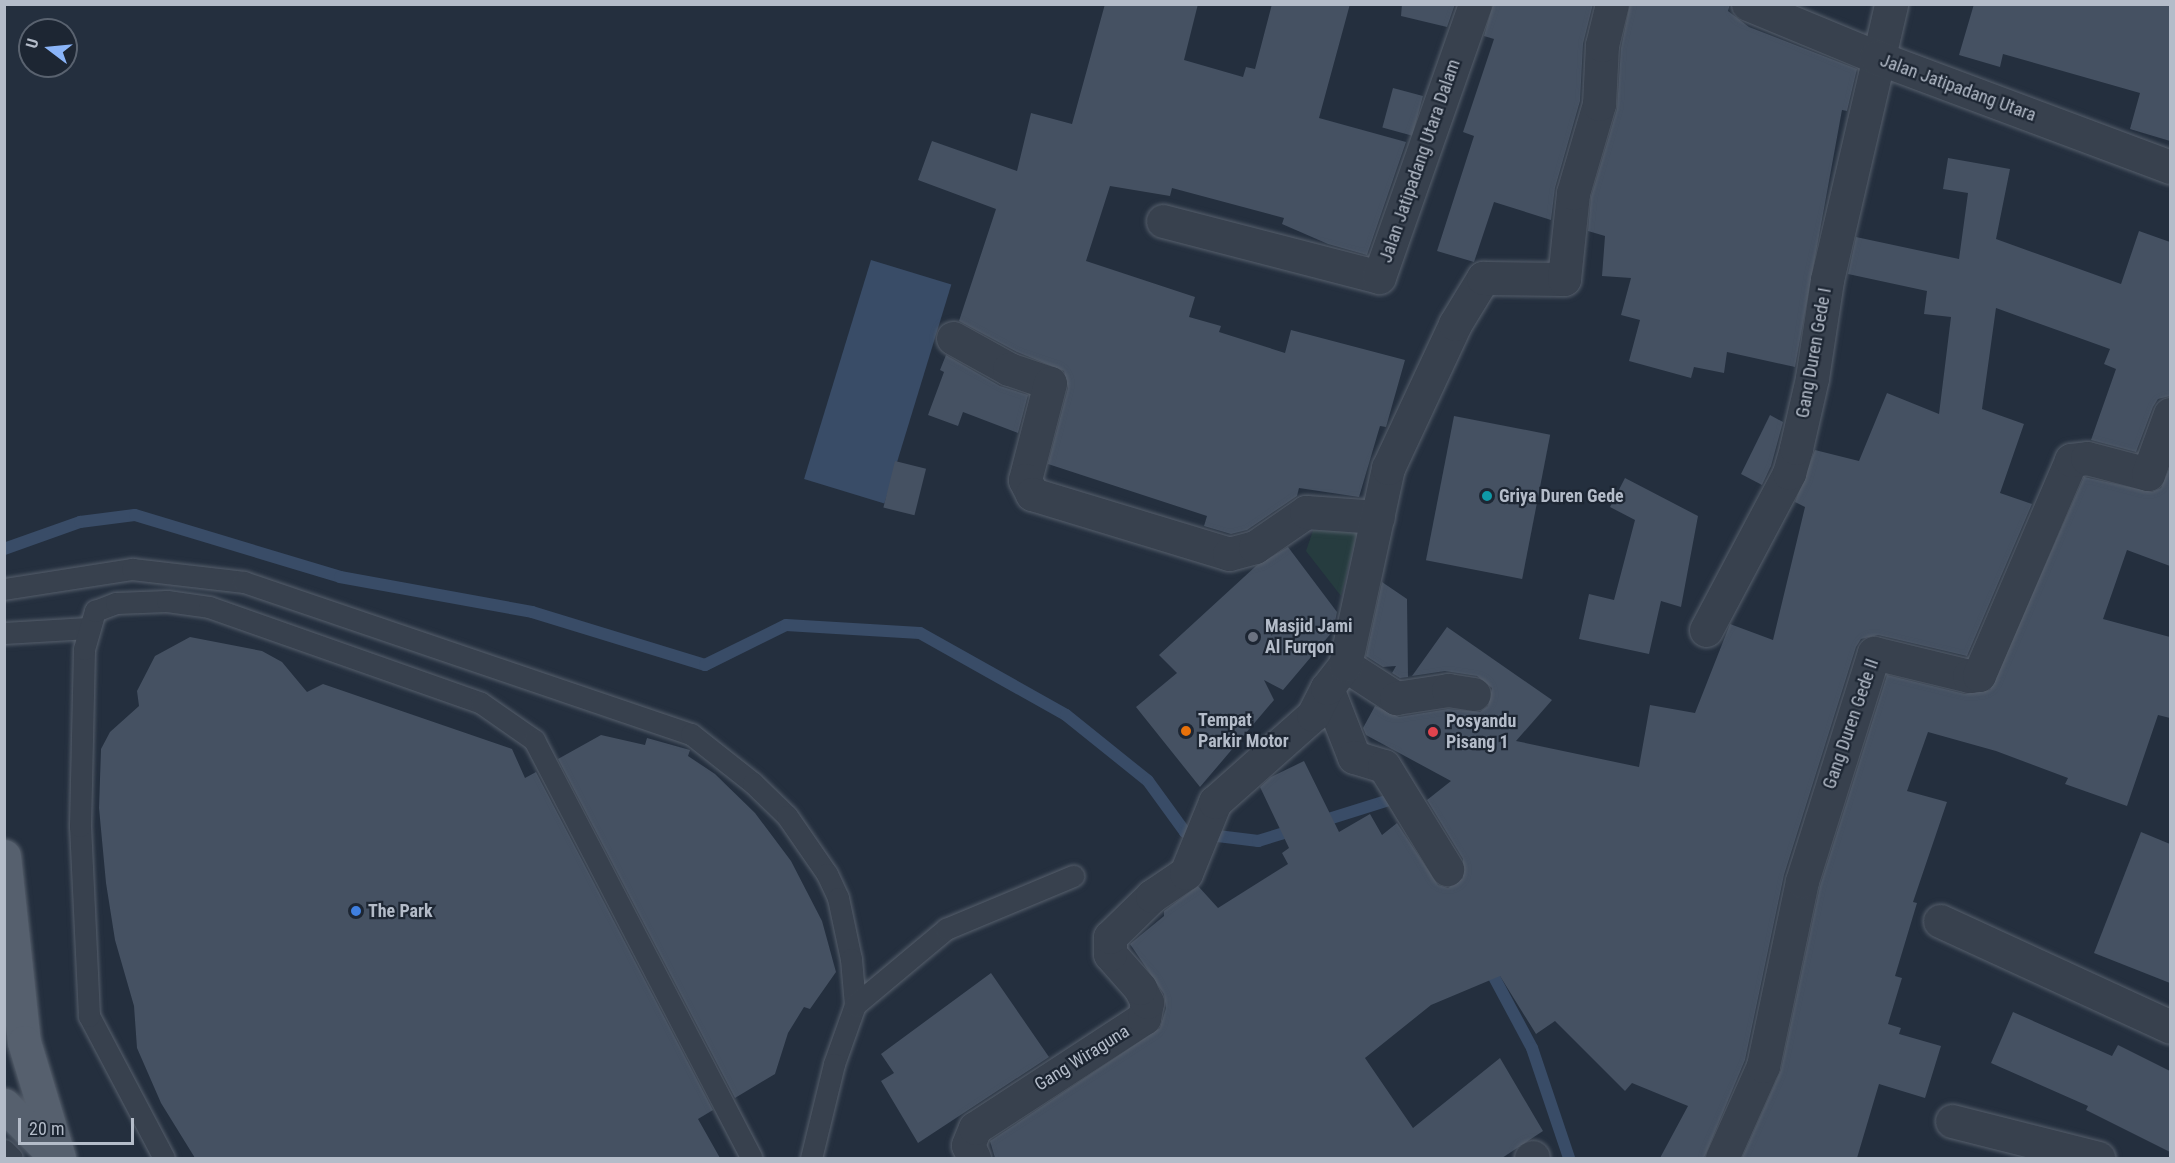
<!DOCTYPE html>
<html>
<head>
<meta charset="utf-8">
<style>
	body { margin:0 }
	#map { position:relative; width:2175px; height:1163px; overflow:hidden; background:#242f3e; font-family:"Roboto Condensed",sans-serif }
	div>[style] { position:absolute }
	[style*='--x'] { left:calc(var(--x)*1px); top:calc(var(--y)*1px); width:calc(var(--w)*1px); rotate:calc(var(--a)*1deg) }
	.green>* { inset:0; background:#263c3f }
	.water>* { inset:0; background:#394c67; transform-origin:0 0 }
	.stream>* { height:12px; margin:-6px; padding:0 6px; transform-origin:6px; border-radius:6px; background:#394c67 }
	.building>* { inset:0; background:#455162; transform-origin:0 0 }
	.roads { filter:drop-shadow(0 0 2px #565f6c) drop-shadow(0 0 2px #565f6c) }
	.service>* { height:21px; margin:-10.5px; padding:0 10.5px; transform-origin:10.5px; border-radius:10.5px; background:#38414e }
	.minor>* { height:33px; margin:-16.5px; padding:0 16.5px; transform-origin:16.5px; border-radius:16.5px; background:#38414e }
	.tertiary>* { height:33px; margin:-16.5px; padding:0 16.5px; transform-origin:16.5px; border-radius:16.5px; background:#38414e }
	.primary>* { height:33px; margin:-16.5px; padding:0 16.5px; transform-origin:16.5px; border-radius:16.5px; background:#56606e }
	.dots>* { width:16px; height:16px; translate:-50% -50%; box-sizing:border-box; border:3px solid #1d2633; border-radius:50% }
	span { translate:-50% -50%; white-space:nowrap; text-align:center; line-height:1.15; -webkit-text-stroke:4.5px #1d2633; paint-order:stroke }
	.street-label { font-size:18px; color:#b4bcc9 }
	.poi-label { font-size:18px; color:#b4bcc9; font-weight:700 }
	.left { translate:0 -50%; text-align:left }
	.frame { position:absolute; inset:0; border:6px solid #b4bcc9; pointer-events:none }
	.north { position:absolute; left:18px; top:18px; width:60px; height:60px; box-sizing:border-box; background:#1d2633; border:2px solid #59626f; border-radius:50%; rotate:286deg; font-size:16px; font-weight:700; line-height:24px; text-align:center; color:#b4bcc9 }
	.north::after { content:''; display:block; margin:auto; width:21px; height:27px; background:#8ab4f8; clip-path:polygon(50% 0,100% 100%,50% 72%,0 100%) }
	.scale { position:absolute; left:18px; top:1118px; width:116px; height:27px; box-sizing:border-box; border:3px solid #b4bcc9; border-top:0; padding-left:8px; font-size:18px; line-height:21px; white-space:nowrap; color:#b4bcc9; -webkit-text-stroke:4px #1d2633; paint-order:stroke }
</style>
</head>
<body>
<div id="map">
	<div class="green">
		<i style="clip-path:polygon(1318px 516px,1360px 521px,1341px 596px,1306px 551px)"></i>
	</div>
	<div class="water">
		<i style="left:871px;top:260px;width:84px;height:229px;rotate:17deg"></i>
	</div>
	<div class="stream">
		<i style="--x:4;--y:549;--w:81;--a:-19.6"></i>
		<i style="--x:80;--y:522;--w:55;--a:-7.3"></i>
		<i style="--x:135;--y:515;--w:214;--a:16.8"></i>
		<i style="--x:340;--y:577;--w:195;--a:10.3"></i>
		<i style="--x:532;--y:612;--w:181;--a:17"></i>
		<i style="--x:705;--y:665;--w:90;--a:-26.3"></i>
		<i style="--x:786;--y:625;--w:134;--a:3.4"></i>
		<i style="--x:920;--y:633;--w:167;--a:29.3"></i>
		<i style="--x:1066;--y:715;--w:105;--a:38.8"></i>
		<i style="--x:1148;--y:781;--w:63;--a:54"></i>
		<i style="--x:1185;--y:832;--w:74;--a:7"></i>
		<i style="--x:1258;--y:841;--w:41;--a:-17.1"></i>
		<i style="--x:1319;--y:822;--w:84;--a:-17.4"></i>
		<i style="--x:1487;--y:964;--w:95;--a:61.8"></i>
		<i style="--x:1532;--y:1048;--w:116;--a:71.4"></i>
	</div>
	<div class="building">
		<i style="clip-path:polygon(1105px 4px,1198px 4px,1184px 60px,1243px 77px,1246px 67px,1255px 69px,1272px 4px,1350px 4px,1319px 118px,1406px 142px,1367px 255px,1328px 244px,1282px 224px,1284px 218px,1172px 188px,1170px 196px,1110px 186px,1086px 261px,1195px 297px,1189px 317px,1221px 326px,1219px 332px,1285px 353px,1291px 330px,1405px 360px,1386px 427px,1380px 426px,1359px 497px,1299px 488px,1297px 496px,1247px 530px,1231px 534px,1204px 526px,1207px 516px,1048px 464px,1068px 388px,1064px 371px,1017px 352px,959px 321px,996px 209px,918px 180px,932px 141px,1017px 171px,1031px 113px,1072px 124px)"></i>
		<i style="clip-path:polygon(1402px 4px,1455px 4px,1447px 27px,1401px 16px)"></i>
		<i style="clip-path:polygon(1493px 4px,1593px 4px,1583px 44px,1580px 101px,1555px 188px,1551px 220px,1494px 202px,1474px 262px,1437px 251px,1474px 136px,1463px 132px,1494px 39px,1484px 36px)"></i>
		<i style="clip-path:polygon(1630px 4px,1730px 4px,1728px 11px,1749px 27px,1857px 69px,1847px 111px,1842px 110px,1795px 367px,1727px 352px,1724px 373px,1694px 367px,1691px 378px,1629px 361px,1640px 320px,1621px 315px,1631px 278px,1602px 276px,1605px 236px,1588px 231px,1591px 197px,1617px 109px,1621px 48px)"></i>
		<i style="clip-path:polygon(1974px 4px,2170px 4px,2170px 141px,2130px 129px,2140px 93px,2003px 54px,2000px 67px,1959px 55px)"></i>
		<i style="left:1393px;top:88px;width:31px;height:41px;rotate:15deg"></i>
		<i style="clip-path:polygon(1948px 158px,2010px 169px,1996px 239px,2121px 284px,2139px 231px,2170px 242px,2170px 396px,2158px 399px,2153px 407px,2136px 452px,2091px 440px,2116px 369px,2104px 364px,2110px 349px,1996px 308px,1982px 409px,2024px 424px,2000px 493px,2032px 504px,1967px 656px,1878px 635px,1861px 639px,1856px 647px,1784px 875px,1745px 1060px,1704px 1158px,1660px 1158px,1688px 1106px,1632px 1083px,1625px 1091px,1555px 1021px,1536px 1034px,1500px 976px,1431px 1005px,1365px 1058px,1413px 1128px,1500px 1058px,1543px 1131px,1502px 1158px,995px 1158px,990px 1141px,1160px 1028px,1166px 1008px,1164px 994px,1130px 944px,1164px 916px,1164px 911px,1198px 886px,1218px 908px,1288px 864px,1282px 853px,1289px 848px,1260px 787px,1271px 777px,1304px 761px,1339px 832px,1370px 814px,1382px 835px,1397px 823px,1438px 885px,1448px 888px,1463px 878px,1463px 859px,1427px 800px,1451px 781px,1366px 735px,1363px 728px,1375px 706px,1399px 717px,1448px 709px,1480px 712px,1488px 706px,1492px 688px,1477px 676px,1445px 671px,1412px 676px,1447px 627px,1552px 700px,1516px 741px,1639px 767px,1650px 705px,1695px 713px,1730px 624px,1773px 640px,1805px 507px,1795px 502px,1815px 450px,1859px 461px,1887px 393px,1939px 414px,1951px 317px,1924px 314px,1927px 291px,1848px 274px,1856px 237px,1959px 259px,1968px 193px,1943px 189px)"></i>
		<i style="clip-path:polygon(946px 355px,1000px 386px,1028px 395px,1018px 433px,963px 412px,958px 426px,928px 415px,944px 372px,940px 370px)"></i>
		<i style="clip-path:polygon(1770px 415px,1783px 422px,1771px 466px,1762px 485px,1741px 474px)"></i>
		<i style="left:1454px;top:416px;width:98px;height:147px;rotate:11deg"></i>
		<i style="left:895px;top:461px;width:32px;height:48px;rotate:14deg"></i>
		<i style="clip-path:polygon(2170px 467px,2170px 566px,2127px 550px,2103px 619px,2170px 637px,2170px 718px,2158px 715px,2127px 806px,2065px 784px,2068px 778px,1996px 751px,1928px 732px,1907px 791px,1947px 802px,1913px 902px,1917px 903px,1895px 976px,1902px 978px,1888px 1024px,1901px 1028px,1899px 1034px,1941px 1046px,1925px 1098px,1879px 1084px,1857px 1158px,1742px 1158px,1781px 1070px,1820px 886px,1887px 675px,1965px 694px,1990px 690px,2084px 477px,2152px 492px,2161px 488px)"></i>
		<i style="clip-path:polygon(1625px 478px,1698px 516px,1681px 607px,1661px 601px,1649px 654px,1579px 639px,1589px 594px,1614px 600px,1635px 520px,1610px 507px)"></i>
		<i style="clip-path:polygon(1288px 547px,1337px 612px,1333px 631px,1283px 690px,1264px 680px,1274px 700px,1200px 787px,1136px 707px,1177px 673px,1159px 655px,1256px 566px)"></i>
		<i style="clip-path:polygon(1382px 582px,1407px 599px,1408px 677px,1400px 678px,1392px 673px,1396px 666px,1383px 667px,1366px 656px)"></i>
		<i style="clip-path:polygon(190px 637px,262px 651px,282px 662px,307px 692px,323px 684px,512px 749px,525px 778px,536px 772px,713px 1110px,698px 1119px,720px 1158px,195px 1158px,161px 1103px,137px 1048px,134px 1006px,115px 940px,106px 883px,99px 808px,101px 749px,110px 732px,139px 706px,137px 691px,155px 656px)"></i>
		<i style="clip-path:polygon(601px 735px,645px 745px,647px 738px,690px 750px,688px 756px,715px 774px,755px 813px,791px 861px,822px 921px,836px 972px,810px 1009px,804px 1007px,788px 1033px,775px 1074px,735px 1098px,558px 759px)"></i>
		<i style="clip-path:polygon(2141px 832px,2170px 844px,2170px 983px,2094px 953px)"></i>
		<i style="clip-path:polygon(991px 973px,1049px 1057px,918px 1143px,881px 1081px,894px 1073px,881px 1054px)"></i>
		<i style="clip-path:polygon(2013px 1012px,2112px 1056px,2118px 1045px,2170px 1071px,2170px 1152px,2086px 1110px,2088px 1106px,1991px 1063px)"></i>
	</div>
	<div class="roads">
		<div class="service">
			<i style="--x:4;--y:589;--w:130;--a:-8.9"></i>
			<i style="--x:132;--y:569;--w:113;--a:6.6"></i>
			<i style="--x:244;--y:582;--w:472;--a:18.8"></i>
			<i style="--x:691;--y:734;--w:79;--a:38.3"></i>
			<i style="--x:753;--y:783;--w:47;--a:44.1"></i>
			<i style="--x:787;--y:816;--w:70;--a:55.4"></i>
			<i style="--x:827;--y:874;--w:26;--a:65"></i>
			<i style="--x:838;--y:898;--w:62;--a:78"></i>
			<i style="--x:851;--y:959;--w:46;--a:85"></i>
			<i style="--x:855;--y:1005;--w:63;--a:109.6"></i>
			<i style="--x:834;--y:1064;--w:97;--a:103.7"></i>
			<i style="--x:4;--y:633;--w:84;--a:-3.4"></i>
			<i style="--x:855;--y:1005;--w:119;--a:-39.9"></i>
			<i style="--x:946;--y:929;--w:138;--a:-22.7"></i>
			<i style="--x:4;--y:1150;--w:11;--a:45"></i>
			<i style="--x:164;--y:1158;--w:161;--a:-117.8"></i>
			<i style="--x:89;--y:1016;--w:190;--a:-92.7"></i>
			<i style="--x:80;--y:826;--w:177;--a:-88.7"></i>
			<i style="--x:84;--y:649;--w:40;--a:-74"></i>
			<i style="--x:95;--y:611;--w:22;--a:-21"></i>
			<i style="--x:116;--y:603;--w:51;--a:-2.2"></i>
			<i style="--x:167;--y:601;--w:42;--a:8.1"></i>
			<i style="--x:209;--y:607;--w:288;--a:19.4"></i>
			<i style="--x:481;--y:703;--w:65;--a:34.9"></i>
			<i style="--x:534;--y:740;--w:471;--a:62.5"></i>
		</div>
		<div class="minor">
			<i style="--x:1163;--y:221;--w:223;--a:14.5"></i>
			<i style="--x:1379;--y:277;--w:289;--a:-70.6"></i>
			<i style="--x:953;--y:338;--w:64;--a:29"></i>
			<i style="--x:1009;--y:369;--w:43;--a:18.9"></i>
			<i style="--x:1050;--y:383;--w:100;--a:104.5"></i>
			<i style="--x:1025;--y:480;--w:16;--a:63"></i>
			<i style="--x:1032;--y:494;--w:206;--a:16.9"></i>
			<i style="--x:1229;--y:554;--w:27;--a:-15"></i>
			<i style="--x:1255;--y:547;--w:62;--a:-34.5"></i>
			<i style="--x:1306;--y:512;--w:72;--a:4"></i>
			<i style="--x:1706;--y:630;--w:178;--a:-62.1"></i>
			<i style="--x:1789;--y:473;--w:26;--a:-74"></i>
			<i style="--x:1796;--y:448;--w:72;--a:-77.1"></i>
			<i style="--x:1812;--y:378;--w:99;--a:-81.3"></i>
			<i style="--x:1827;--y:280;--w:283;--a:-76.9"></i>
			<i style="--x:1345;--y:665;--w:61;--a:32.9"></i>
			<i style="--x:1396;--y:698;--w:53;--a:-8.7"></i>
			<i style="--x:1448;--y:690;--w:26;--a:9"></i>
			<i style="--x:1327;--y:688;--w:74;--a:68.6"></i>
			<i style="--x:1354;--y:757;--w:31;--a:17"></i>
			<i style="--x:1384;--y:766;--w:121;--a:58.5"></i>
			<i style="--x:1940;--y:921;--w:253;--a:24.7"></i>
			<i style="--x:1952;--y:1121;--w:151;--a:14.2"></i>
			<i style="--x:974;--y:1158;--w:14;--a:-115"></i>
			<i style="--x:968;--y:1145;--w:18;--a:-68"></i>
			<i style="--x:975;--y:1128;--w:202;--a:-33.1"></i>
			<i style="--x:1144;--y:1018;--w:16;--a:-79"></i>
			<i style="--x:1147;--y:1002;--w:16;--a:-117"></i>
			<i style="--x:1140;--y:988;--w:45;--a:-131.4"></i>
			<i style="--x:1110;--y:954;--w:17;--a:-90"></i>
			<i style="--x:1110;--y:937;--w:59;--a:-44.3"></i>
			<i style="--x:1152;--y:896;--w:41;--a:-34.1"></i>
			<i style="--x:1186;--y:873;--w:77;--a:-67.8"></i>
			<i style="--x:1215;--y:802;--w:131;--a:-41.6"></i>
			<i style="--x:1313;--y:715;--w:30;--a:-63"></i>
			<i style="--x:1327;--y:688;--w:29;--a:-52"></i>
			<i style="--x:1345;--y:665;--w:202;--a:-77.7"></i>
			<i style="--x:1388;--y:468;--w:159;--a:-65"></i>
			<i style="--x:1455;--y:324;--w:54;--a:-58.7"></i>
			<i style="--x:1483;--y:278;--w:81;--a:0.7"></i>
			<i style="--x:1564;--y:279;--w:86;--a:-84"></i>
			<i style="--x:1573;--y:193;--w:93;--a:-73.7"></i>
			<i style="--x:1599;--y:104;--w:59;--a:-87.1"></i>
			<i style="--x:1602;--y:45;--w:42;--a:-76.3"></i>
			<i style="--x:1531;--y:1158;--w:2;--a:-27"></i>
			<i style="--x:1722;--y:1158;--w:101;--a:-66"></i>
			<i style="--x:1763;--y:1066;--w:189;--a:-78.1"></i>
			<i style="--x:1802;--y:881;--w:239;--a:-72.5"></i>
			<i style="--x:1874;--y:653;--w:98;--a:13.6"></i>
			<i style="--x:1969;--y:676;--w:10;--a:-6"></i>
			<i style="--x:1979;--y:675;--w:234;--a:-66.8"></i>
			<i style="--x:2071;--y:460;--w:16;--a:-7"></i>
			<i style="--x:2087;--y:458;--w:63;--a:14.7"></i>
			<i style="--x:2148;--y:474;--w:64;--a:-69.9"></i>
		</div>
		<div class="tertiary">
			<i style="--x:1748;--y:4;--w:139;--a:22.5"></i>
			<i style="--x:1876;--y:57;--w:314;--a:20.5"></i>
		</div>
		<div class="primary">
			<i style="--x:4;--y:856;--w:187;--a:83.9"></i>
			<i style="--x:24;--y:1042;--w:121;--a:73.2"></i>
			<i style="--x:4;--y:1105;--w:74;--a:45"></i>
		</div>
	</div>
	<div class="dots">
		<i style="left:1487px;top:496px;background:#0f9aa8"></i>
		<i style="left:1253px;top:637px;background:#6b7280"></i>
		<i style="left:1186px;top:731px;background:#e8710a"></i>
		<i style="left:1433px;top:732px;background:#e0444e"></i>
		<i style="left:356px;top:911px;background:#3f7fe0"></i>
	</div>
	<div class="street-label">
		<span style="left:1958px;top:88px;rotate:20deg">Jalan Jatipadang Utara</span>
		<span style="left:1420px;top:161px;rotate:-71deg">Jalan Jatipadang Utara Dalam</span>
		<span style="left:1814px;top:353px;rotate:-80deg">Gang Duren Gede I</span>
		<span style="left:1851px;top:724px;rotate:-71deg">Gang Duren Gede II</span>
		<span style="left:1082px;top:1058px;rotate:-32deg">Gang Wiraguna</span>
	</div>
	<div class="poi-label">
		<span class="left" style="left:1499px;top:496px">Griya Duren Gede</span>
		<span class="left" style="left:1265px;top:637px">Masjid Jami<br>Al Furqon</span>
		<span class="left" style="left:1198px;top:731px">Tempat<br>Parkir Motor</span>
		<span class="left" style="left:1446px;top:732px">Posyandu<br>Pisang 1</span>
		<span class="left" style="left:368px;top:911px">The Park</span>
	</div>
	<div class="frame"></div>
	<div class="north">U</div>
	<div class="scale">20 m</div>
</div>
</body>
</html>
